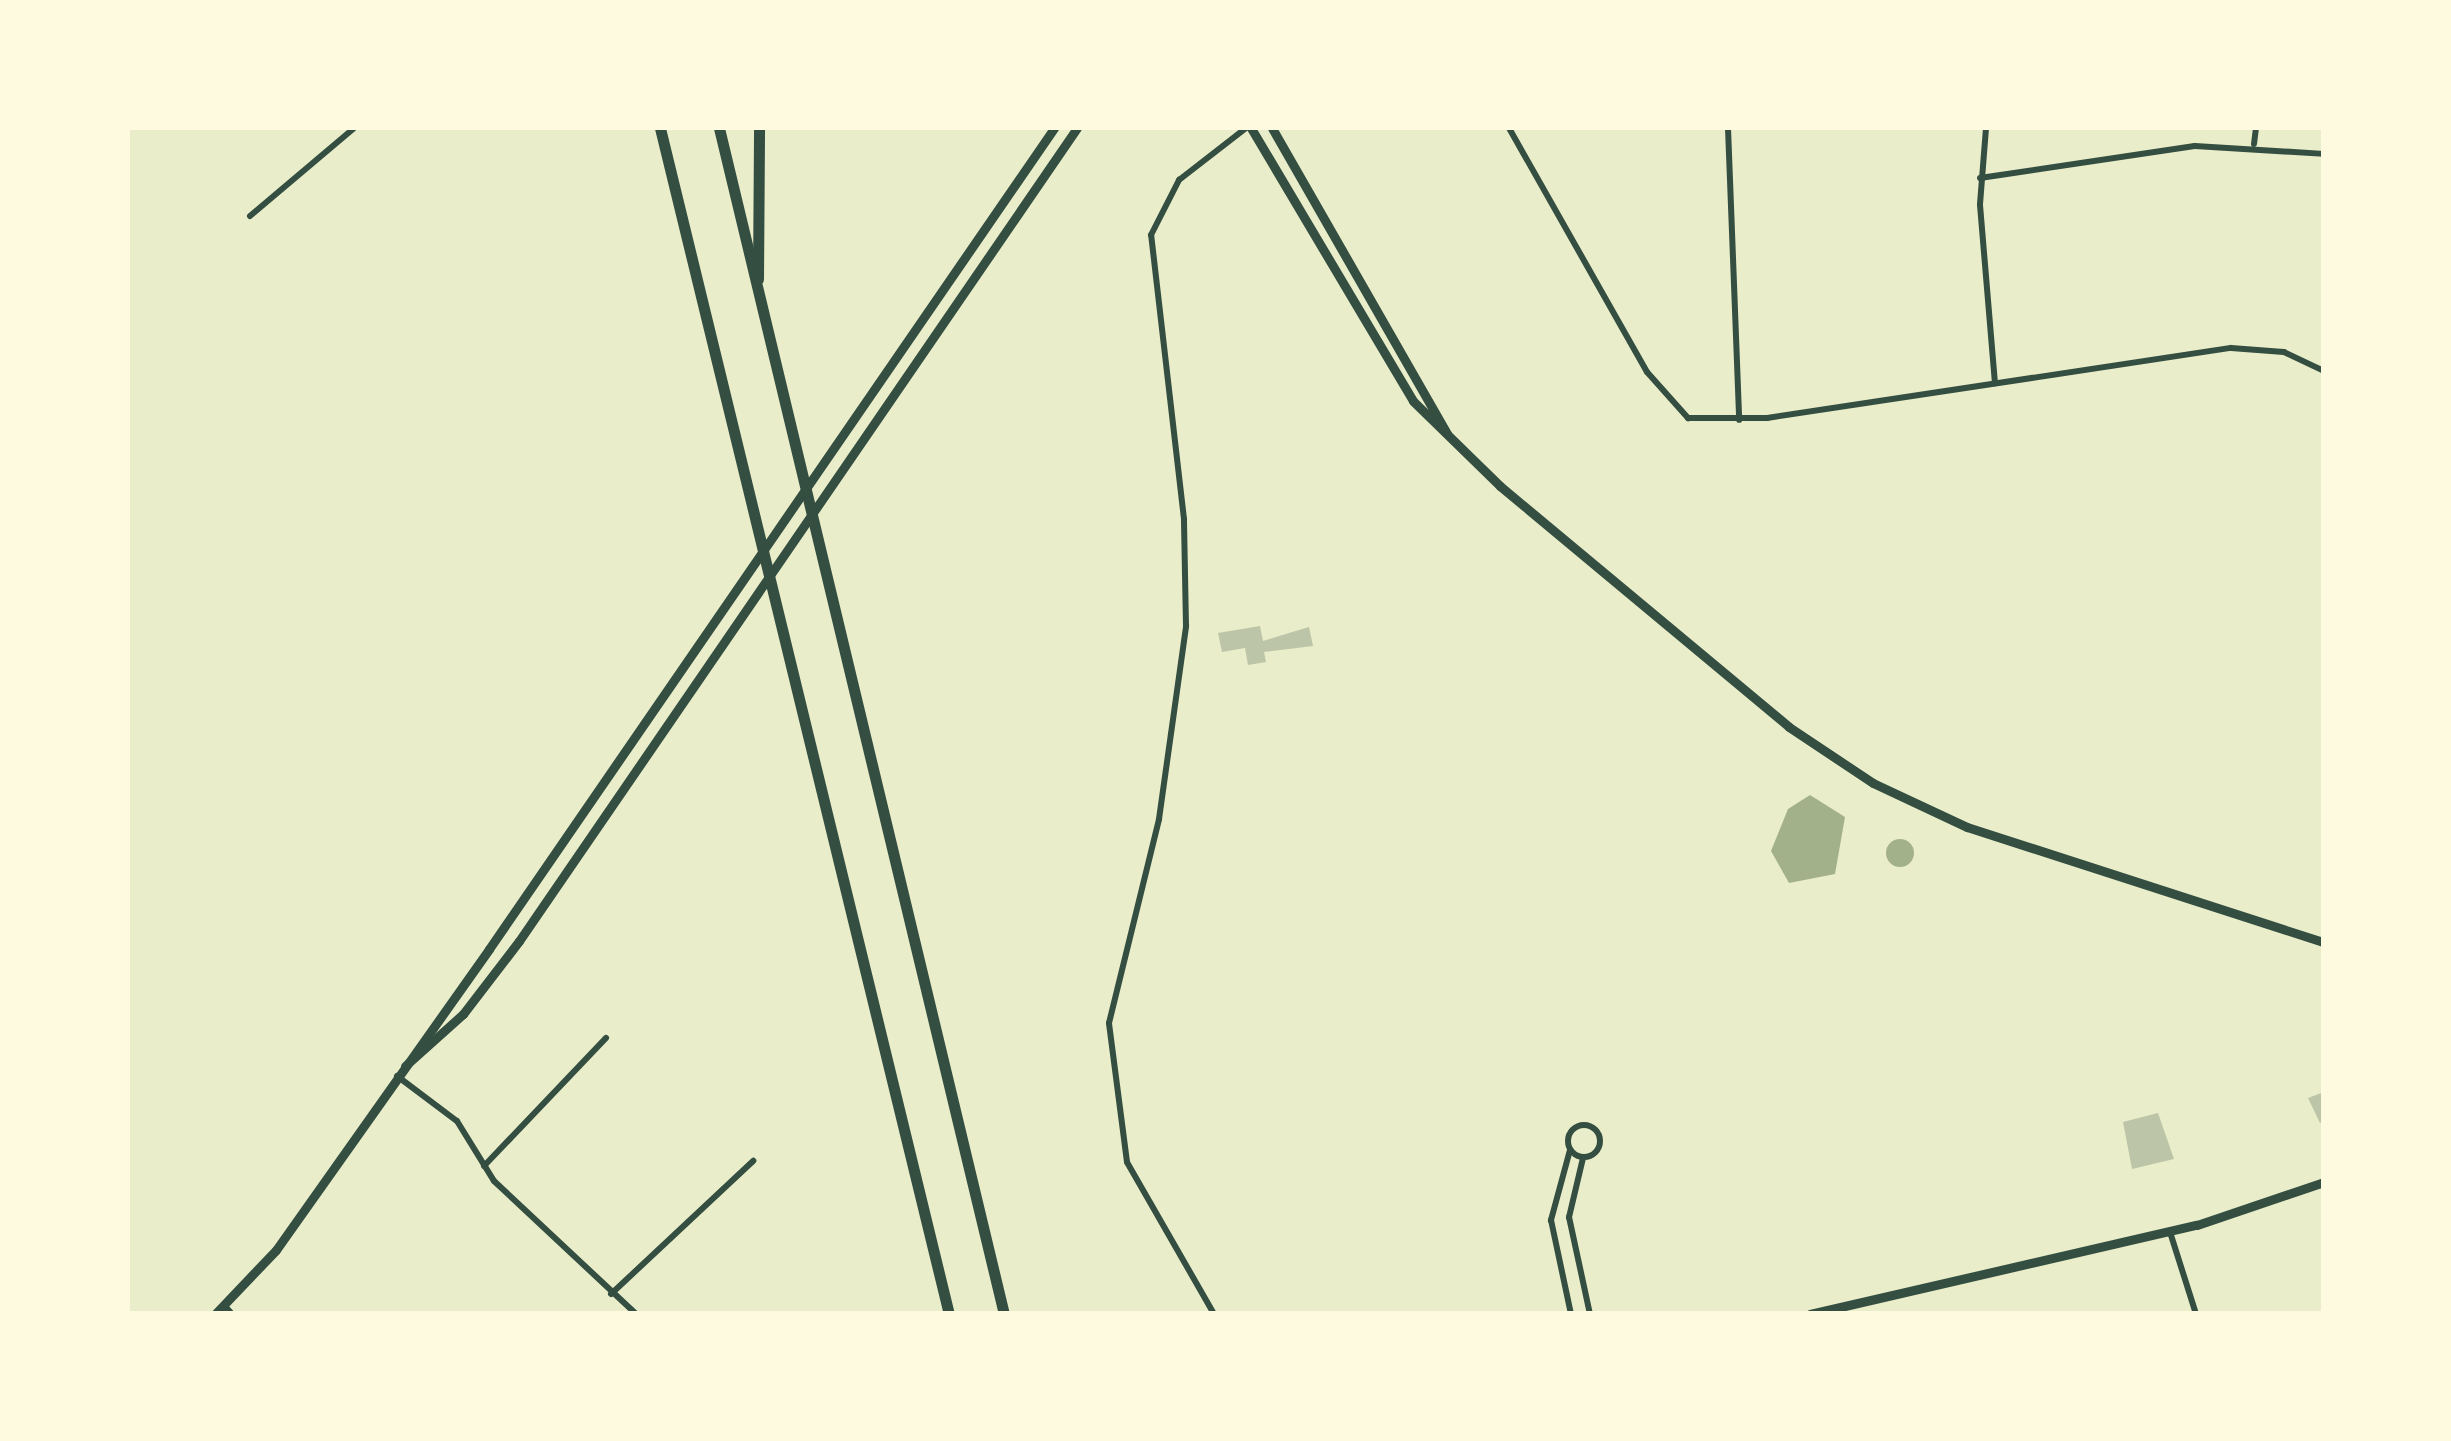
<!DOCTYPE html>
<html>
<head>
<meta charset="utf-8">
<style>
	body { margin:0 }
	#map { position:relative; width:2451px; height:1441px; overflow:hidden; background:#e9edc9; font-family:"DejaVu Sans",sans-serif }
	div>[style] { position:absolute }
	[style*='--x'] { left:calc(var(--x)*1px); top:calc(var(--y)*1px); width:calc(var(--w)*1px); rotate:calc(var(--a)*1deg) }
	.water>* { inset:0; background:#a3b18a }
	.round { border-radius:50% }
	.building>* { inset:0; background:#bcc5a7 }
	.minor>* { height:6px; margin:-3px; padding:0 3px; transform-origin:3px; border-radius:3px; background:#344e41 }
	.minor>.ring { margin:-3px; padding:0; box-sizing:content-box; background:none; border:6px solid #344e41; border-radius:50% }
	.secondary>* { height:9px; margin:-4.5px; padding:0 4.5px; transform-origin:4.5px; border-radius:4.5px; background:#344e41 }
	.motorway>* { height:11px; margin:-5.5px; padding:0 5.5px; transform-origin:5.5px; border-radius:5.5px; background:#344e41 }
	span { translate:-50% -50%; white-space:nowrap; text-align:center; line-height:1.15; -webkit-text-stroke:9px #fefae0; paint-order:stroke }
	.frame { position:absolute; inset:0; border:130px solid #fefae0; pointer-events:none }
</style>
</head>
<body>
<div id="map">
	<div class="water">
		<i style="clip-path:polygon(1810px 795px,1845px 817px,1835px 874px,1789px 883px,1771px 851px,1788px 809px)"></i>
		<i class="round" style="left:1886px;top:839px;width:28px;height:28px"></i>
	</div>
	<div class="building">
		<i style="clip-path:polygon(1260px 626px,1263px 641px,1309px 627px,1313px 646px,1264px 652px,1266px 662px,1248px 665px,1245px 648px,1222px 652px,1218px 633px)"></i>
		<i style="clip-path:polygon(2324px 1092px,2324px 1121px,2320px 1123px,2308px 1098px)"></i>
		<i style="clip-path:polygon(2158px 1113px,2174px 1159px,2132px 1169px,2123px 1122px)"></i>
	</div>
	<div class="minor">
		<i style="--x:1509;--y:128;--w:280;--a:60.5"></i>
		<i style="--x:1647;--y:372;--w:62;--a:48.3"></i>
		<i style="--x:1688;--y:418;--w:79;--a:0"></i>
		<i style="--x:1767;--y:418;--w:469;--a:-8.6"></i>
		<i style="--x:2231;--y:348;--w:53;--a:4.3"></i>
		<i style="--x:2284;--y:352;--w:44;--a:25.4"></i>
		<i style="--x:1728;--y:128;--w:292;--a:87.8"></i>
		<i style="--x:1986;--y:128;--w:77;--a:94.5"></i>
		<i style="--x:1980;--y:205;--w:179;--a:85.2"></i>
		<i style="--x:2254;--y:144;--w:16;--a:-83"></i>
		<i style="--x:1980;--y:178;--w:217;--a:-8.5"></i>
		<i style="--x:2195;--y:146;--w:129;--a:3.5"></i>
		<i style="--x:250;--y:216;--w:136;--a:-40.2"></i>
		<i style="--x:397;--y:1076;--w:75;--a:36.9"></i>
		<i style="--x:457;--y:1121;--w:70;--a:58.3"></i>
		<i style="--x:494;--y:1181;--w:195;--a:43.1"></i>
		<i class="ring" style="left:1568px;top:1125px;width:26px;height:26px"></i>
		<i style="--x:1570;--y:1150;--w:73;--a:105.2"></i>
		<i style="--x:1551;--y:1220;--w:96;--a:78"></i>
		<i style="--x:1583;--y:1158;--w:61;--a:103.3"></i>
		<i style="--x:1569;--y:1217;--w:99;--a:77.8"></i>
		<i style="--x:484;--y:1166;--w:177;--a:-46.4"></i>
		<i style="--x:2170;--y:1232;--w:86;--a:72.4"></i>
		<i style="--x:611;--y:1294;--w:195;--a:-43.1"></i>
		<i style="--x:224;--y:1305;--w:12;--a:48"></i>
		<i style="--x:1214;--y:1314;--w:175;--a:-119.8"></i>
		<i style="--x:1127;--y:1162;--w:140;--a:-97.4"></i>
		<i style="--x:1109;--y:1023;--w:210;--a:-76.2"></i>
		<i style="--x:1159;--y:819;--w:195;--a:-82"></i>
		<i style="--x:1186;--y:626;--w:107;--a:-91.1"></i>
		<i style="--x:1184;--y:519;--w:286;--a:-96.6"></i>
		<i style="--x:1151;--y:235;--w:62;--a:-63"></i>
		<i style="--x:1179;--y:180;--w:85;--a:-37.8"></i>
	</div>
	<div class="secondary">
		<i style="--x:1251;--y:128;--w:317;--a:59.3"></i>
		<i style="--x:1413;--y:401;--w:122;--a:44.3"></i>
		<i style="--x:1500;--y:486;--w:376;--a:39.8"></i>
		<i style="--x:1789;--y:727;--w:101;--a:33.7"></i>
		<i style="--x:1873;--y:783;--w:104;--a:25.1"></i>
		<i style="--x:1967;--y:827;--w:375;--a:17.9"></i>
		<i style="--x:1272;--y:128;--w:352;--a:60.2"></i>
		<i style="--x:405;--y:1066;--w:78;--a:-41.9"></i>
		<i style="--x:463;--y:1014;--w:92;--a:-52.5"></i>
		<i style="--x:519;--y:941;--w:986;--a:-55.54"></i>
		<i style="--x:215;--y:1314;--w:88;--a:-46.4"></i>
		<i style="--x:276;--y:1250;--w:369;--a:-54.7"></i>
		<i style="--x:489;--y:949;--w:997;--a:-55.46"></i>
		<i style="--x:1810;--y:1314;--w:397;--a:-13"></i>
		<i style="--x:2197;--y:1225;--w:134;--a:-18.7"></i>
	</div>
	<div class="motorway">
		<i style="--x:660;--y:128;--w:1221;--a:76.31"></i>
		<i style="--x:719;--y:128;--w:1220;--a:76.49"></i>
		<i style="--x:758;--y:279;--w:151;--a:-89.6"></i>
	</div>
	<div class="frame"></div>
</div>
</body>
</html>
